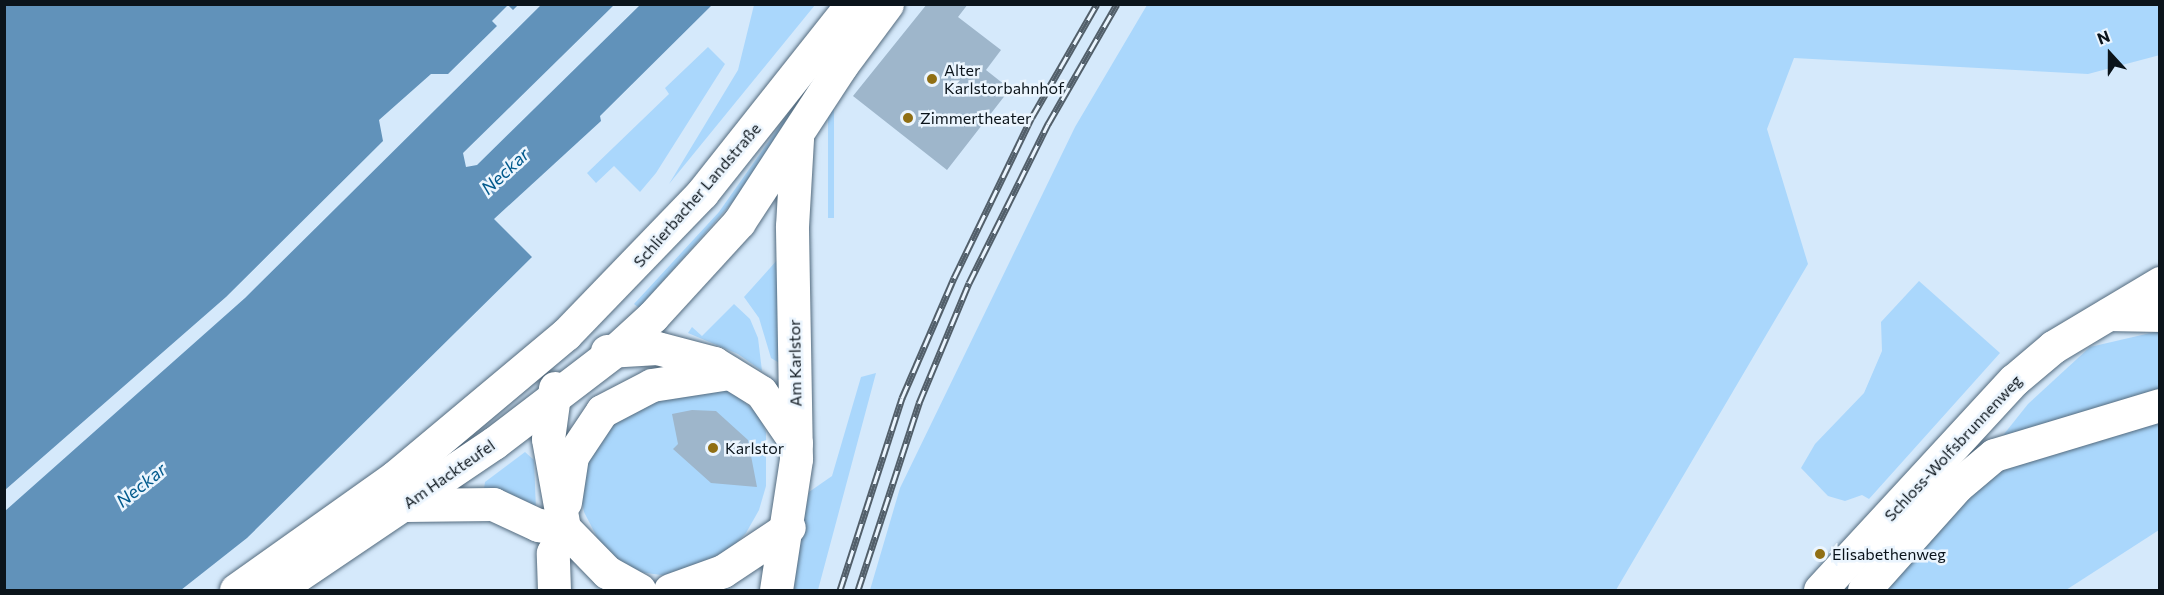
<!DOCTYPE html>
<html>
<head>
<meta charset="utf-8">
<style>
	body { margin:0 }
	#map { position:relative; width:2164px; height:595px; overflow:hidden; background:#d5e9fb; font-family:Commissioner,sans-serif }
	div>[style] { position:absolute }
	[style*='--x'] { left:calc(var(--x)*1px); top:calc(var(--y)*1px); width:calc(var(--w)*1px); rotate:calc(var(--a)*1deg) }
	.green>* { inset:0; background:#aad7fc; transform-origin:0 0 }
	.water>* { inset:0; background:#6192ba }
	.building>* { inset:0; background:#9eb6cb }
	.roads { filter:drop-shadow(0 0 2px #536a7d) drop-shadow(0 0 2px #536a7d) }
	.minor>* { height:33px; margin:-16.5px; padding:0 16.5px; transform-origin:16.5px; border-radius:16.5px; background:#fff }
	.major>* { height:33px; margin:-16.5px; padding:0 16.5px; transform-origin:16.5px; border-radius:16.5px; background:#fff }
	.rail>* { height:7px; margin-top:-3.5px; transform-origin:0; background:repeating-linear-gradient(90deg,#ebf5fe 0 14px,#525f6a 0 28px); box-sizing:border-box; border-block:2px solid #525f6a }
	.dots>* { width:16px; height:16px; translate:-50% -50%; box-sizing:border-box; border:3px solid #ebf5fe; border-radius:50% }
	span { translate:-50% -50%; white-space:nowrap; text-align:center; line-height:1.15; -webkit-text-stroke:5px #ebf5fe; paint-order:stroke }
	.poi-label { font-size:16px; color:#0b141b }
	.left { translate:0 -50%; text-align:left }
	.street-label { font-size:16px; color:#0b141b }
	.water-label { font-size:18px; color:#025a8d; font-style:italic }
	.frame { position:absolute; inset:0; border:6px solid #0b141b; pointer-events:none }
	.north { position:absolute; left:2080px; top:24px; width:60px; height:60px; -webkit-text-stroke:4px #ebf5fe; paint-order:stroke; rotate:339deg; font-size:16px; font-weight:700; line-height:24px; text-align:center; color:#0b141b }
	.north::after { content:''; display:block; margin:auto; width:21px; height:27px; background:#0b141b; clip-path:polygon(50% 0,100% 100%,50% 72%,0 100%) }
</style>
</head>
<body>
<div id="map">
	<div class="green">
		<i style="clip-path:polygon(754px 5px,815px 5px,669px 184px,738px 70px)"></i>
		<i style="left:828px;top:5px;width:6px;height:213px"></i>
		<i style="clip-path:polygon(1147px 5px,2159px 5px,2160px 55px,2088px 74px,1794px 58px,1767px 129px,1808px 264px,1616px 590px,870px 590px,900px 488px,1075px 127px)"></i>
		<i style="clip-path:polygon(708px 47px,725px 64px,656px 173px,640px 192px,614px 166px,596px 183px,587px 173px,669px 94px,665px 88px)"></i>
		<i style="clip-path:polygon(811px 81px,738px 196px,639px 308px,634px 304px,719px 212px)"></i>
		<i style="clip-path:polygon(778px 259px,781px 364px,771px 358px,759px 318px,744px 297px)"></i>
		<i style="clip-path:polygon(1919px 281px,2000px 353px,1869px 499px,1862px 495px,1845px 501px,1828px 496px,1801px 468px,1815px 444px,1864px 393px,1882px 351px,1881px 322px)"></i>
		<i style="clip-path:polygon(734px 304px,750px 319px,758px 338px,762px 371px,738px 354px,688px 333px,692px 327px,702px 336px)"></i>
		<i style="clip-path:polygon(2159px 331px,2159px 530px,2066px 590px,1880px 590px,2028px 404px,2090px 347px)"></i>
		<i style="clip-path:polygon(876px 373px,818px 590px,791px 590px,809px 492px,832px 476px,861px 377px)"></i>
		<i style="clip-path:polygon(729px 389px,758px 414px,766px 432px,766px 486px,759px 510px,746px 533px,724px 556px,669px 576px,631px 571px,602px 547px,584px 512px,581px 497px,591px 441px,634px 402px)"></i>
		<i style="clip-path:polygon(525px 452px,534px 460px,536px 510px,484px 489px,485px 482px)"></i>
	</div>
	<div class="water">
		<i style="clip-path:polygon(5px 4px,518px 4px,518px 5px,513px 10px,508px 5px,492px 21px,497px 26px,448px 74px,431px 74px,379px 120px,383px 141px,226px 297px,5px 490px)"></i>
		<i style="clip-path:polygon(541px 5px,614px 5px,463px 153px,466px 167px,477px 165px,640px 5px,712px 5px,600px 116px,601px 121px,494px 219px,532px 257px,247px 538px,181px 590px,5px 590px,5px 511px,245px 298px)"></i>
	</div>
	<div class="building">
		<i style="clip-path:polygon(927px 4px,968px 4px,958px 17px,1001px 50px,986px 70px,1010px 89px,947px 170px,853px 96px)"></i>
		<i style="clip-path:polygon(692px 410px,716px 411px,748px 440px,757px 487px,711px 483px,673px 449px,678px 444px,672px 414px)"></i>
	</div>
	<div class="roads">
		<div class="minor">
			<i style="--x:2109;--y:314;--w:51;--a:1.1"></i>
			<i style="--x:554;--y:590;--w:37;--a:-92"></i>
			<i style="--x:553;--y:553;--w:27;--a:-66"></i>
			<i style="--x:1820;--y:590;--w:286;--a:-47.3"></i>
			<i style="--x:2014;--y:380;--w:51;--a:-40.2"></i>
			<i style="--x:2053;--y:347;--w:125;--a:-30.9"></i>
			<i style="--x:1864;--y:590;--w:140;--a:-48.2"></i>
			<i style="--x:1957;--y:486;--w:48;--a:-40"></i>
			<i style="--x:1994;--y:455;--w:173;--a:-16.8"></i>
		</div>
		<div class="major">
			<i style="--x:607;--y:351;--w:50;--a:-3.4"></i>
			<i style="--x:657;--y:348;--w:59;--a:14.7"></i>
			<i style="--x:714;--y:363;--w:55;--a:31.7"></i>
			<i style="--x:761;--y:392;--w:62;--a:55.5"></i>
			<i style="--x:555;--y:388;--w:51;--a:97.8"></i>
			<i style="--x:548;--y:439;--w:90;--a:79.8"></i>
			<i style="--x:564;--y:528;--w:62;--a:45.7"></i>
			<i style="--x:607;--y:572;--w:37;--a:29"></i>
			<i style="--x:565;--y:502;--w:47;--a:-81.3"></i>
			<i style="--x:572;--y:456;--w:54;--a:-56.3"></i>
			<i style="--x:602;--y:411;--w:56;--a:-27.5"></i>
			<i style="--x:652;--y:385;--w:78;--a:-8.9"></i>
			<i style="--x:405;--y:505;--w:88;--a:-0.7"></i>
			<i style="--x:493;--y:504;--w:50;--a:25"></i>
			<i style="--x:538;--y:525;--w:26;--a:7"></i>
			<i style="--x:236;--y:590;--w:195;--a:-35.4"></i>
			<i style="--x:395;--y:477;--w:223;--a:-39.9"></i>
			<i style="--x:566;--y:334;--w:196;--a:-46"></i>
			<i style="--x:702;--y:193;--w:241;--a:-51.6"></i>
			<i style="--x:276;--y:590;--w:263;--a:-34"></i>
			<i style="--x:494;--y:443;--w:155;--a:-37.4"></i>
			<i style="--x:617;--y:349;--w:49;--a:-42.5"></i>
			<i style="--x:653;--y:316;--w:127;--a:-47.5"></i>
			<i style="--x:739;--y:222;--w:186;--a:-56.8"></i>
			<i style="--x:841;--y:66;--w:77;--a:-53.4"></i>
			<i style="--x:670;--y:590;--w:56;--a:-19.7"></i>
			<i style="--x:723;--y:571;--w:79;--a:-33.7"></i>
			<i style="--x:776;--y:590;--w:133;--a:-81.3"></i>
			<i style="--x:796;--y:459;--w:233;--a:-91"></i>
			<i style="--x:792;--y:226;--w:88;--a:-86.7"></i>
		</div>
	</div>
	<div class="rail">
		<i style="--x:840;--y:590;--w:202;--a:-72.1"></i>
		<i style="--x:902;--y:398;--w:131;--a:-66.6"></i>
		<i style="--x:954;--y:278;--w:179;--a:-64.2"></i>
		<i style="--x:1032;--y:117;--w:130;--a:-60.1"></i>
		<i style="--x:858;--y:590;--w:197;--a:-71.9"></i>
		<i style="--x:919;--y:403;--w:130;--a:-67.4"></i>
		<i style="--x:969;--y:283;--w:178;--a:-63.6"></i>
		<i style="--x:1048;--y:124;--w:138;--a:-60.1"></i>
	</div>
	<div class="dots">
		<i style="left:932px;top:79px;background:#906f14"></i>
		<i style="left:908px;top:118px;background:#906f14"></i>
		<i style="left:713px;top:448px;background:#906f14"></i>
		<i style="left:1820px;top:554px;background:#906f14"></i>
	</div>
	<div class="poi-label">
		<span class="left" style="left:944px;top:79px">Alter<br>Karlstorbahnhof</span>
		<span class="left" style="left:920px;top:118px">Zimmertheater</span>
		<span class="left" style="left:725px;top:448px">Karlstor</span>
		<span class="left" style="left:1832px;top:554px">Elisabethenweg</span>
	</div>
	<div class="street-label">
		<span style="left:697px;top:195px;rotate:-49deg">Schlierbacher Landstraße</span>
		<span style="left:795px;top:363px;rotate:-91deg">Am Karlstor</span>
		<span style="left:1953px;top:448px;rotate:-47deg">Schloss-Wolfsbrunnenweg</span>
		<span style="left:449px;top:474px;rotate:-35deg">Am Hackteufel</span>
	</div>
	<div class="water-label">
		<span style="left:505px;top:171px;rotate:-43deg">Neckar</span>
		<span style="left:141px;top:485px;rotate:-39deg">Neckar</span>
	</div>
	<div class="frame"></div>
	<div class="north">N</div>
</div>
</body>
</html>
